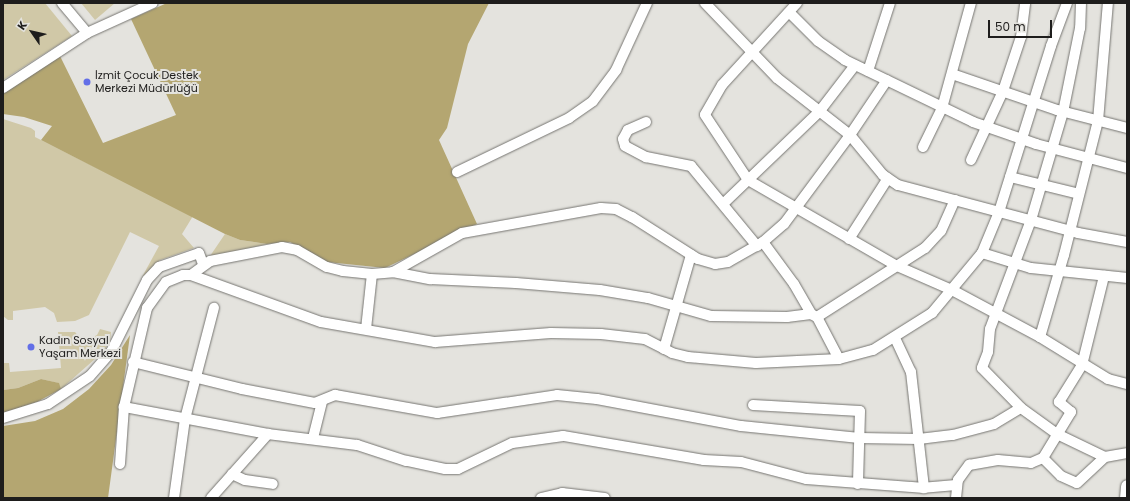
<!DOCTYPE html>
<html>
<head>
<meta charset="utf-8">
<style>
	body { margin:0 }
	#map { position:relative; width:1130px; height:501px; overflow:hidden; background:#e4e3de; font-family:Poppins,sans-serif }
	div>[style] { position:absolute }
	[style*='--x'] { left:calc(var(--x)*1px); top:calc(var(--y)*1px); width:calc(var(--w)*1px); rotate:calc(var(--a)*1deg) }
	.green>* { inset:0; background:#d0c8a7 }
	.forest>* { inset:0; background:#b4a671 }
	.roads { filter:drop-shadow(0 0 1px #767571) drop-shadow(0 0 1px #767571) }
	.minor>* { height:10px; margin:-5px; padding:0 5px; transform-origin:5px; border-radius:5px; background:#fff }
	.tertiary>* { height:13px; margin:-6.5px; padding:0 6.5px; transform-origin:6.5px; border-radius:6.5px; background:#fff }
	.dots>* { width:11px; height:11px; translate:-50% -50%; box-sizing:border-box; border:2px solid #e4e3de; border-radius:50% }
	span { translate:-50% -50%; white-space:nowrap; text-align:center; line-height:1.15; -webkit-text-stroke:4px #e4e3de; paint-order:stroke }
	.poi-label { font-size:11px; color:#1e1d1c }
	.left { translate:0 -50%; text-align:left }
	.frame { position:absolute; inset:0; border:4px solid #1e1d1c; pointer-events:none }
	.north { position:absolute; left:12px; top:12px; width:40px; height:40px; -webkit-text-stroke:3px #e4e3de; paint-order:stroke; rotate:304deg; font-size:11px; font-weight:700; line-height:16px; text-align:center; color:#1e1d1c }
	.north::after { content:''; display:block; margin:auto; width:14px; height:18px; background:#1e1d1c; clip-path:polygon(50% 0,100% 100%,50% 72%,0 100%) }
	.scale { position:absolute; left:988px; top:20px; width:64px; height:18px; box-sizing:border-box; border:2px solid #1e1d1c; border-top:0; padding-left:5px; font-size:12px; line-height:14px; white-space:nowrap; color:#1e1d1c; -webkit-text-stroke:3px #e4e3de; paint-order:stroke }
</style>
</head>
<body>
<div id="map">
	<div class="green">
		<i style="clip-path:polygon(3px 3px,45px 3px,72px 36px,3px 80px)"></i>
		<i style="clip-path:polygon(81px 3px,115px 3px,95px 20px)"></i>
		<i style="clip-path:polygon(3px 119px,31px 128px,35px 131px,35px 137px,193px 216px,182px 234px,194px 248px,160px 260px,142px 277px,159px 246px,130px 232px,89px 315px,75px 321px,57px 322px,54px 313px,45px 307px,13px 311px,13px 320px,8px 320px,3px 316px)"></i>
		<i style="clip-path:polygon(225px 234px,240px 240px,267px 244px,208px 259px)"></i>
		<i style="clip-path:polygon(100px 329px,111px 332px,110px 341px,104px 351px,61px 389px,58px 383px,41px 379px,18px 388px,3px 390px,3px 363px,9px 363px,10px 372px,61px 368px,58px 332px,75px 332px,80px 338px,87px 340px,97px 335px)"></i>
	</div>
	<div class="forest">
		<i style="clip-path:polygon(167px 3px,489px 3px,468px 44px,447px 128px,439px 140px,477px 224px,385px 268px,327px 262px,290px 242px,267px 244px,240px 240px,225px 234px,41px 140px,52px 126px,24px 117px,3px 114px,3px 94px,60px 56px,103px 143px,176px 115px,131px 19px)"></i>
		<i style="clip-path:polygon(130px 335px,108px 498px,3px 498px,3px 426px,35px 421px,63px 409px,89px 389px,111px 365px)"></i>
		<i style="clip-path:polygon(41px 379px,59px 383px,61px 389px,37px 402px,3px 413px,3px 390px,18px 388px)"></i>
	</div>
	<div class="roads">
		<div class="minor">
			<i style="--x:62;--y:3;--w:39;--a:50"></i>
			<i style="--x:705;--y:3;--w:104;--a:46.2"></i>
			<i style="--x:777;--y:78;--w:93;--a:38"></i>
			<i style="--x:850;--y:135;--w:52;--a:50.5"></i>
			<i style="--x:883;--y:175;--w:18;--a:34"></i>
			<i style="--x:898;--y:185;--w:186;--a:14.9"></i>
			<i style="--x:1078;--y:233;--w:50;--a:10.4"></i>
			<i style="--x:797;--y:3;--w:111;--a:132.4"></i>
			<i style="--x:722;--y:85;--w:34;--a:120"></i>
			<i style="--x:705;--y:115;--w:78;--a:56.5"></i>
			<i style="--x:748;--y:180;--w:172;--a:30"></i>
			<i style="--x:897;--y:266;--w:60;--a:23.6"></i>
			<i style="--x:952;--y:290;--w:100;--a:28.1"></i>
			<i style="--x:1040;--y:337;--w:80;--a:31.7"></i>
			<i style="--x:1108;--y:379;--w:20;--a:15"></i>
			<i style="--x:1081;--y:3;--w:25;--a:92"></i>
			<i style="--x:1080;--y:28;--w:86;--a:101.4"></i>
			<i style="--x:1063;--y:112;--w:113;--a:106.5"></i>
			<i style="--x:1031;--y:220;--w:116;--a:110.6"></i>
			<i style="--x:990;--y:329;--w:23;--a:95"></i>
			<i style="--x:988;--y:352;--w:17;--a:111"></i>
			<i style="--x:982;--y:368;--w:56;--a:45.7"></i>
			<i style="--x:1021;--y:408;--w:44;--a:35.8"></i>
			<i style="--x:1057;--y:434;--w:53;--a:25.6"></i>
			<i style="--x:1105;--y:457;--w:22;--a:-10"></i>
			<i style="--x:790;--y:13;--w:40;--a:45"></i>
			<i style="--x:818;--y:41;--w:33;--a:35"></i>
			<i style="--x:845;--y:60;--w:142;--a:25.8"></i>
			<i style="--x:973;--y:122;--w:67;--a:19.2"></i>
			<i style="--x:1036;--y:144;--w:94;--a:14.8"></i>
			<i style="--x:868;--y:71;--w:71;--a:-72.1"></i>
			<i style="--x:952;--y:74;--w:111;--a:18.9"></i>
			<i style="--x:1057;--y:110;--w:72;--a:14.4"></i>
			<i style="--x:3;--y:88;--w:100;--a:-33.2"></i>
			<i style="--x:87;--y:33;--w:72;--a:-24.4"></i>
			<i style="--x:646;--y:122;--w:20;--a:156"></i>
			<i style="--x:628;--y:130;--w:10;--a:119"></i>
			<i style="--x:623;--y:139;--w:7;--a:74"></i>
			<i style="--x:625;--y:146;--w:24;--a:28"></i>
			<i style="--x:646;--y:157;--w:46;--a:11.3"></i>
			<i style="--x:691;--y:166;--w:104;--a:50.5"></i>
			<i style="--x:923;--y:147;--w:43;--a:-64"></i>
			<i style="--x:942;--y:108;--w:109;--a:-74.6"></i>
			<i style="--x:971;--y:160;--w:76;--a:-65.1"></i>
			<i style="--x:1003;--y:91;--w:57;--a:-71.6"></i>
			<i style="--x:1021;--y:37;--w:34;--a:-83"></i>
			<i style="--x:457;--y:172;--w:124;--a:-25.7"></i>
			<i style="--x:569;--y:118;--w:29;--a:-35"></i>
			<i style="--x:593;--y:101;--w:39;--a:-53"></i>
			<i style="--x:616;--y:70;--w:74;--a:-65.2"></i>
			<i style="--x:1010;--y:177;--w:71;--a:13.8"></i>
			<i style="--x:723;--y:204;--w:133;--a:-43.8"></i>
			<i style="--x:819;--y:112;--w:59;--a:-52.5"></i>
			<i style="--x:849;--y:239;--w:72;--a:-57.4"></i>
			<i style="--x:763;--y:242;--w:52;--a:53.6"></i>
			<i style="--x:794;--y:284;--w:34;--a:60"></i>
			<i style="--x:982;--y:253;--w:51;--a:17"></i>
			<i style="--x:1031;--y:268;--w:97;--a:5.9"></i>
			<i style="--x:393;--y:272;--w:79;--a:-29.5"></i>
			<i style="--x:462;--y:233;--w:141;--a:-10.2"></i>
			<i style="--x:601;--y:208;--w:15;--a:4"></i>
			<i style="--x:616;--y:209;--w:18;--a:27"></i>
			<i style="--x:632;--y:217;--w:78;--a:32.5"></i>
			<i style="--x:698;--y:259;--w:18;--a:16"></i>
			<i style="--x:715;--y:264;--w:13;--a:-9"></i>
			<i style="--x:728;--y:262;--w:40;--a:-29.7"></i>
			<i style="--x:763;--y:242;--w:28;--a:-41"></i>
			<i style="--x:784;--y:224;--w:111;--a:-53.4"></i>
			<i style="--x:850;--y:135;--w:66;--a:-56.1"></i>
			<i style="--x:191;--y:275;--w:24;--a:-36"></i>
			<i style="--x:210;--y:261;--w:73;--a:-11"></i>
			<i style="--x:282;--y:247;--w:15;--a:11"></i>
			<i style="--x:297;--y:250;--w:34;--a:30"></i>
			<i style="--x:327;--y:267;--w:16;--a:14"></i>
			<i style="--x:343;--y:271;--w:29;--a:6"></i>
			<i style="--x:372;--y:274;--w:21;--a:-5"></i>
			<i style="--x:393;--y:272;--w:38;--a:11"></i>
			<i style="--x:430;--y:279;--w:86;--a:2.7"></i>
			<i style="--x:516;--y:283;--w:84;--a:4.8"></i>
			<i style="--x:600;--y:290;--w:49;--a:9.5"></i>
			<i style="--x:648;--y:298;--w:66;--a:15.9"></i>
			<i style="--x:711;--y:316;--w:76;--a:0.8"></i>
			<i style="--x:787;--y:317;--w:24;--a:-7"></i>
			<i style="--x:811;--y:314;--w:7;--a:27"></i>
			<i style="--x:817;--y:317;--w:47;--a:62.4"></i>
			<i style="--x:817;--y:317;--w:128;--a:-32.6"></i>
			<i style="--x:925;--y:248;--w:23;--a:-47"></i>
			<i style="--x:941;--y:231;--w:34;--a:-66"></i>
			<i style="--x:366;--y:329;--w:55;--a:-83.8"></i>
			<i style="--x:1040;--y:337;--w:85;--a:-73.7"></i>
			<i style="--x:1064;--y:255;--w:138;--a:-75.8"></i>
			<i style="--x:1098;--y:121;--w:118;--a:-85.2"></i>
			<i style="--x:895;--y:338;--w:38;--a:65"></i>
			<i style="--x:911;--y:372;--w:117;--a:83.6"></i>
			<i style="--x:664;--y:349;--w:98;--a:-74"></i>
			<i style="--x:133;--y:362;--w:112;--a:13.9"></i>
			<i style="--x:242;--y:389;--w:74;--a:10.9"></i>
			<i style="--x:315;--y:403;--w:22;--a:-22"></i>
			<i style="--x:335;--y:395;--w:104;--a:10"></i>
			<i style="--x:437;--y:413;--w:121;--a:-8.5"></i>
			<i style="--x:557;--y:395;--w:40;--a:5.7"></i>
			<i style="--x:597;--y:399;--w:147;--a:10.6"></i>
			<i style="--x:741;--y:426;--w:119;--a:5.8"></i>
			<i style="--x:859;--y:438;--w:60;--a:1"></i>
			<i style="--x:919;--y:439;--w:34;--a:-7"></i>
			<i style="--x:953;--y:435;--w:42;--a:-15"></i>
			<i style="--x:994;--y:424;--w:31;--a:-31"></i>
			<i style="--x:753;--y:405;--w:107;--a:3.2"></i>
			<i style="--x:860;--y:411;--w:73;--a:91.6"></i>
			<i style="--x:3;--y:418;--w:47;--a:-17.3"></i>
			<i style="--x:48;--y:404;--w:50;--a:-33.7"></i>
			<i style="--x:90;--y:376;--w:32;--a:-49"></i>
			<i style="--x:111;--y:352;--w:80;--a:-63.4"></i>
			<i style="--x:147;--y:280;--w:18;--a:-47"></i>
			<i style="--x:159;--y:267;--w:42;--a:-19.3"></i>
			<i style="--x:199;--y:253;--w:12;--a:70"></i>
			<i style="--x:313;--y:438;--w:38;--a:-76"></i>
			<i style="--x:1043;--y:458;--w:25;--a:45"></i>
			<i style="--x:1061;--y:476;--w:17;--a:24"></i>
			<i style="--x:1077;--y:483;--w:38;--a:-43"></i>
			<i style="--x:120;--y:464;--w:57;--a:-86"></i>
			<i style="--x:232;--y:474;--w:14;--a:25"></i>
			<i style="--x:245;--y:480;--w:28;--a:8"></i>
			<i style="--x:956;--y:485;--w:32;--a:175"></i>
			<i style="--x:924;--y:488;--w:118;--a:-175.6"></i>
			<i style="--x:806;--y:479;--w:67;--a:-165.3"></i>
			<i style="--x:741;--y:462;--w:37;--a:-177"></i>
			<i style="--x:704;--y:460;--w:143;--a:-170.3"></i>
			<i style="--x:563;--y:436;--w:51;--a:172.2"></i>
			<i style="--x:512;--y:443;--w:60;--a:154.3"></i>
			<i style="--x:458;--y:469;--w:13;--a:180"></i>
			<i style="--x:445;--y:469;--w:40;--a:-168"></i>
			<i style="--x:406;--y:461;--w:52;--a:-161.9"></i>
			<i style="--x:357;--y:445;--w:90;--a:-173"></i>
			<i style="--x:268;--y:434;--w:147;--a:-169.4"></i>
			<i style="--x:124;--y:407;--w:102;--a:-76.9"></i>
			<i style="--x:147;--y:308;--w:32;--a:-54"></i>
			<i style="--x:166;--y:282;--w:18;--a:-22"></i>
			<i style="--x:183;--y:275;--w:8;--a:0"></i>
			<i style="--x:191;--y:275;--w:138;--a:19.9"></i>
			<i style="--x:321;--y:322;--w:116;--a:10"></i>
			<i style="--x:435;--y:342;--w:116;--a:-4.4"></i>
			<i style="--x:551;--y:333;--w:50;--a:1.1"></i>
			<i style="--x:601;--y:334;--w:44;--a:6.5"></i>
			<i style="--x:645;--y:339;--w:30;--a:27"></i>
			<i style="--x:672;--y:353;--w:16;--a:14"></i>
			<i style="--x:688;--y:357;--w:68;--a:5"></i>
			<i style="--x:756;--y:363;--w:83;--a:-2.8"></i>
			<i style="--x:839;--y:359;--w:35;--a:-15"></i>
			<i style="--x:873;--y:350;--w:70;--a:-32.1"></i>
			<i style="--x:932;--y:313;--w:78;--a:-50.2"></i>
			<i style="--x:982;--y:253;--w:44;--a:-67.5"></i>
			<i style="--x:999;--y:212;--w:174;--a:-72.6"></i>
			<i style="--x:1051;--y:46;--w:46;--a:-69.6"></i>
			<i style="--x:174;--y:498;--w:80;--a:-82.1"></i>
			<i style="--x:185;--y:419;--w:115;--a:-75.4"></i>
			<i style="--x:211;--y:498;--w:86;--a:-48.3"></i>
			<i style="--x:541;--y:498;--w:22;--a:-13"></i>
			<i style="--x:562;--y:493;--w:43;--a:6.6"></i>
			<i style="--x:956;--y:498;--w:18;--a:-84"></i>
			<i style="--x:958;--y:480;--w:19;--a:-54"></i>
			<i style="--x:969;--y:465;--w:29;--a:-10"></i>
			<i style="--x:998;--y:460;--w:33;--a:5"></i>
			<i style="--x:1031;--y:463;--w:13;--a:-23"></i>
			<i style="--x:1043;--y:458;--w:54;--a:-58.7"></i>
			<i style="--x:1071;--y:412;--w:16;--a:-140"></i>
			<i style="--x:1059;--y:402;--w:44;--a:-58.1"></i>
			<i style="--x:1082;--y:365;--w:92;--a:-76.1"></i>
		</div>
		<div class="tertiary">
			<i style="--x:1126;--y:498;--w:12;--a:-85"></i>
		</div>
	</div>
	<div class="dots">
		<i style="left:87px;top:82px;background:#636fe7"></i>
		<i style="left:31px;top:347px;background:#636fe7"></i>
	</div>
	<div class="poi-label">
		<span class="left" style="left:95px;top:82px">İzmit Çocuk Destek<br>Merkezi Müdürlüğü</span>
		<span class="left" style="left:39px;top:347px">Kadın Sosyal<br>Yaşam Merkezi</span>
	</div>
	<div class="frame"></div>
	<div class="north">K</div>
	<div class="scale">50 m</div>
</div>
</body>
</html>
